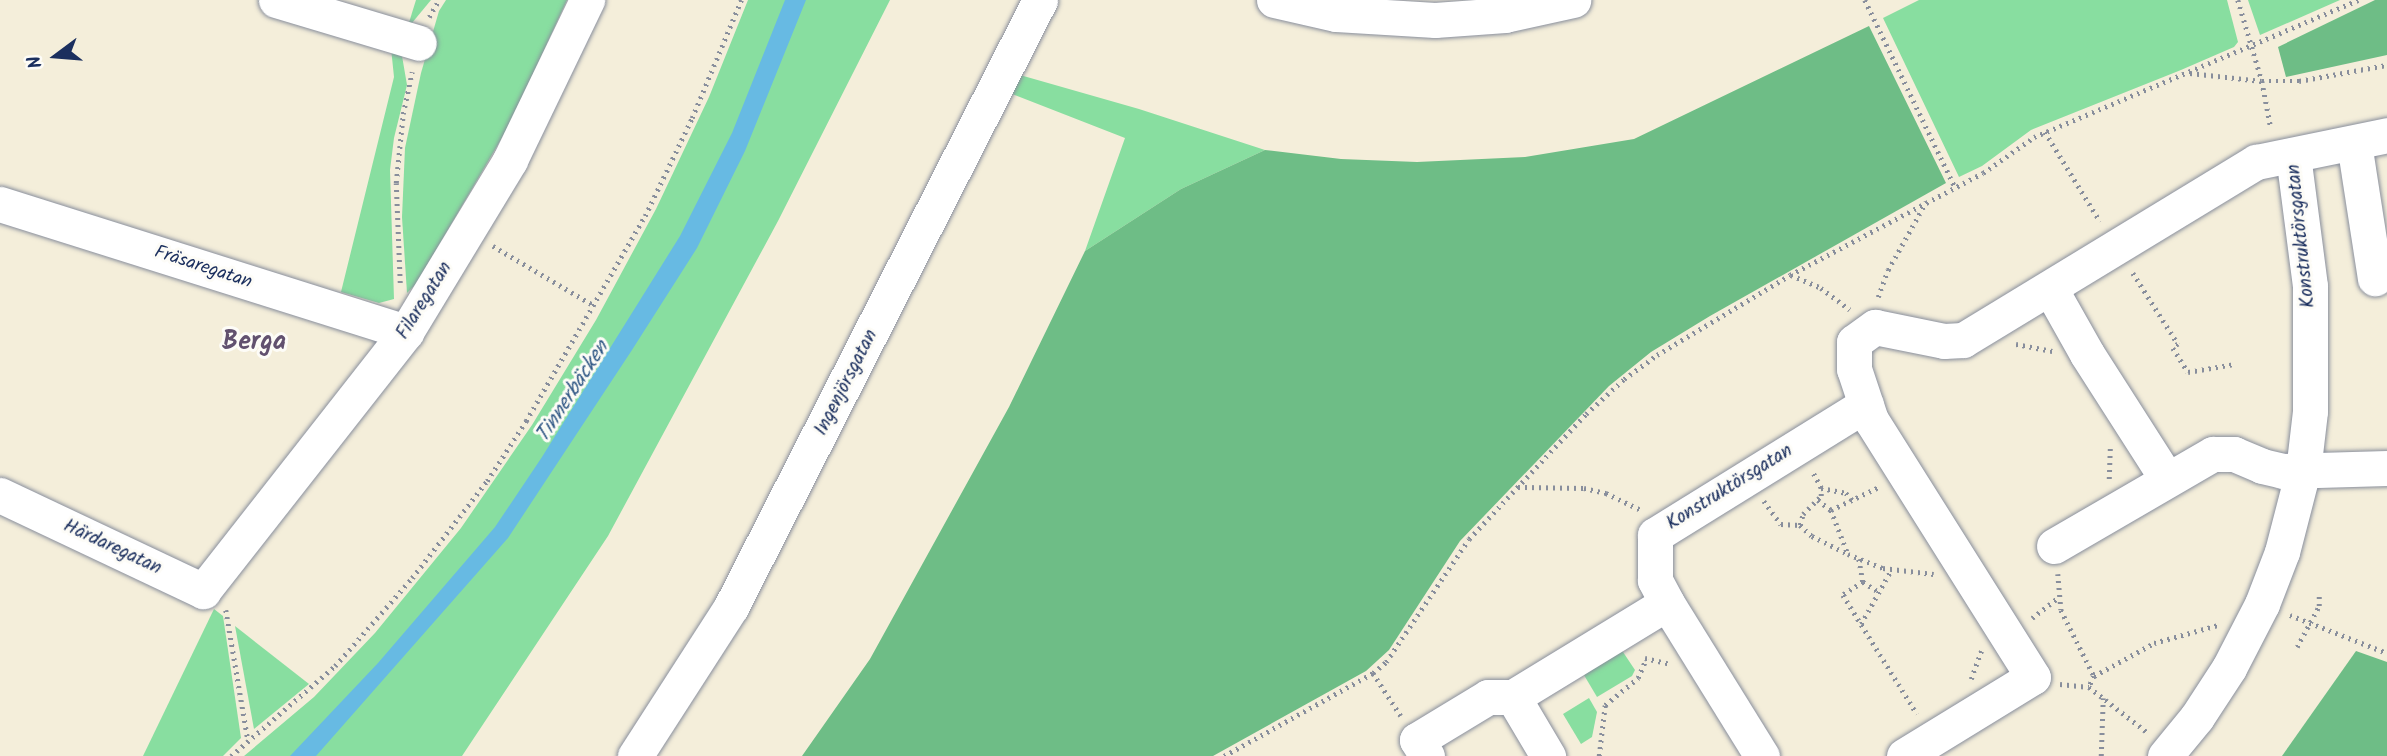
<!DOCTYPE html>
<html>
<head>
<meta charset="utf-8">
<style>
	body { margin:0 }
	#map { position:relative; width:2387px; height:756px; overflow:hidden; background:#f4eeda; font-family:Kalam,sans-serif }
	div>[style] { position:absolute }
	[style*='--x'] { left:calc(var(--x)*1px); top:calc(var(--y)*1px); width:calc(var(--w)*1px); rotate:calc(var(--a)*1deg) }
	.green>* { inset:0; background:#88dea0 }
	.forest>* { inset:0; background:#6ebd86 }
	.water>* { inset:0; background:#67bae3 }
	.path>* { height:4.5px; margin-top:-2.25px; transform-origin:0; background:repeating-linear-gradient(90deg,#888e9c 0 2px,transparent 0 7px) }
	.roads { filter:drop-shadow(0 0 2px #888e9c) drop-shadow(0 0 2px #888e9c) }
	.minor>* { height:35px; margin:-17.5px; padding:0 17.5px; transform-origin:17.5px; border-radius:17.5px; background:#fff }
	span { translate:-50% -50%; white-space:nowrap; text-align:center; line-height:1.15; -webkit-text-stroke:6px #fdfcf7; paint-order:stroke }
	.street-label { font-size:19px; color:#1b2f5e }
	.water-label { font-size:21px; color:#325986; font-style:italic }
	.district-label { font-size:26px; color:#62516f; font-weight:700 }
	.north { position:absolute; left:21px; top:21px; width:70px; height:70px; -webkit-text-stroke:5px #fdfcf7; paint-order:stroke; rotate:254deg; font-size:19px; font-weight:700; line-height:28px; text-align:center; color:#1b2f5e }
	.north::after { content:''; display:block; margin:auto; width:24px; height:32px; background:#1b2f5e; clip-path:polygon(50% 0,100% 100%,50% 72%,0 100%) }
</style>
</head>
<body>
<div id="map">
	<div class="green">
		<i style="clip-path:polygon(416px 0,431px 0,407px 29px)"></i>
		<i style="clip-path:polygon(446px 0,567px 0,510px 124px,416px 284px,407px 293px,402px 217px,405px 148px,421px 73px,439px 11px)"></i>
		<i style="clip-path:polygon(748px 0,890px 0,778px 221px,608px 536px,462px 756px,244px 756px,314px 697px,375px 633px,461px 528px,532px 425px,596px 320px,656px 209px,709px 97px)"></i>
		<i style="clip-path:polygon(1919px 0,2227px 0,2238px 42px,2234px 47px,2181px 70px,2031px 130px,1982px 166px,1959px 177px,1883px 18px)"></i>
		<i style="clip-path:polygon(2248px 0,2340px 0,2260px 35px)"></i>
		<i style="clip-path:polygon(391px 48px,401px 50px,407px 85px,394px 138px,390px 170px,394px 299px,379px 303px,341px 292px,394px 77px)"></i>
		<i style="clip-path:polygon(1020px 75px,1139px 109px,1265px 150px,1181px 189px,1085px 251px,1125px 138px,1012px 94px)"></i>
		<i style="clip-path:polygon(214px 609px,223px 616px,241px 738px,223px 756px,143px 756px)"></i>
		<i style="clip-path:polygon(235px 626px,309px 684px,254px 729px)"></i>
		<i style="clip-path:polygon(1619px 646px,1635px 670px,1632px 676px,1597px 697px,1581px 670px)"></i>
		<i style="clip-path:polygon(1589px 698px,1597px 712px,1592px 737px,1581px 744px,1563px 714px)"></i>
	</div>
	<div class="forest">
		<i style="clip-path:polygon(2375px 0,2387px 0,2387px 55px,2286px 77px,2278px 47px)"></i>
		<i style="clip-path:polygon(1869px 26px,1946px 183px,1710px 316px,1651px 352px,1609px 386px,1460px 541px,1389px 650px,1366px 671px,1213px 756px,802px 756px,870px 659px,1009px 407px,1085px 251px,1181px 189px,1265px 150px,1341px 159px,1417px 162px,1525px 157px,1634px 139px)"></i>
		<i style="clip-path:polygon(2356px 651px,2387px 662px,2387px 756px,2282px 756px)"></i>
	</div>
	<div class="water">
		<i style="clip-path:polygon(785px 0,806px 0,745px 151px,697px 248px,632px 350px,508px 538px,316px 756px,290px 756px,378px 663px,495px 527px,542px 457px,680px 236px,732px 133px)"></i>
	</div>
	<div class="path">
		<i style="--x:1865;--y:0;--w:208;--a:64.3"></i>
		<i style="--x:2238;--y:0;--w:84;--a:73.5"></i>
		<i style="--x:2262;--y:81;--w:48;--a:79.2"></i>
		<i style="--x:429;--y:17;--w:20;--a:-60"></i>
		<i style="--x:2190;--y:73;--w:72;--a:6.3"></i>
		<i style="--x:2262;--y:81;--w:37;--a:0"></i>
		<i style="--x:2299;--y:81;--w:89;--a:-10.3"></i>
		<i style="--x:2045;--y:132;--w:105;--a:58.3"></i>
		<i style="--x:493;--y:246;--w:118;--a:30.5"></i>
		<i style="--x:2133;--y:273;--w:84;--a:57.6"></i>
		<i style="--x:2178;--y:344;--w:6;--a:141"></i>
		<i style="--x:2173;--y:348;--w:28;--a:58"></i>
		<i style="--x:2188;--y:372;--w:48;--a:-9.7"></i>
		<i style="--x:1791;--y:275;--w:33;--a:23"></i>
		<i style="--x:1821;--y:288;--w:36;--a:37"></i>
		<i style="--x:400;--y:283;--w:100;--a:-92.3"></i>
		<i style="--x:396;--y:183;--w:69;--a:-84.2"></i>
		<i style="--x:403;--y:114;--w:43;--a:-77.9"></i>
		<i style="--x:1878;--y:297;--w:29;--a:-70"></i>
		<i style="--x:1888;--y:270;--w:78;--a:-60.8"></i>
		<i style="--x:2016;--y:344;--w:37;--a:11"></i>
		<i style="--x:2109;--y:479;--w:33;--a:-88"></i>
		<i style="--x:1518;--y:487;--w:66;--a:0.9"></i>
		<i style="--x:1584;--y:488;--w:23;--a:13"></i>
		<i style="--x:1606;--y:493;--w:39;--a:26"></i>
		<i style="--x:1821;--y:488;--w:25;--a:11"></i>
		<i style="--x:1846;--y:493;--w:11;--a:49"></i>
		<i style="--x:1818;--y:500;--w:16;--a:38"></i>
		<i style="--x:1831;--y:510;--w:53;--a:-25.6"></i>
		<i style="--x:1764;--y:501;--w:29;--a:54"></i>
		<i style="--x:1781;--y:524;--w:19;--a:3"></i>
		<i style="--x:1800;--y:525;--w:16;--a:43"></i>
		<i style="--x:1812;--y:536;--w:40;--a:26.6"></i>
		<i style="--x:1848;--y:554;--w:38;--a:22"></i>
		<i style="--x:1883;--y:568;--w:51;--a:6.7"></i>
		<i style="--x:1831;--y:510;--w:47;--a:68.9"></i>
		<i style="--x:1800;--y:525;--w:11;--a:-75"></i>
		<i style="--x:1803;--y:514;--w:25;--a:-45"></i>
		<i style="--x:1821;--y:496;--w:8;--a:-90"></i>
		<i style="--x:1821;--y:488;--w:17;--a:-118"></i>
		<i style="--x:1859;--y:559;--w:23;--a:80"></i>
		<i style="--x:1863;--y:582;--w:24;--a:147"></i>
		<i style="--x:1843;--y:595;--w:140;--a:58.1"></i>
		<i style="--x:2058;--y:574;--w:36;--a:85"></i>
		<i style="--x:2061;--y:610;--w:74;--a:63.4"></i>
		<i style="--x:2094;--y:676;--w:12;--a:114"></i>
		<i style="--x:1863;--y:582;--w:19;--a:32"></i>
		<i style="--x:226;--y:610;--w:132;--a:80.4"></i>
		<i style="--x:2290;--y:615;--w:104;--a:21.4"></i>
		<i style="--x:2032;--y:618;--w:34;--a:-38"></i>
		<i style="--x:1861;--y:624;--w:62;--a:-60.9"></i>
		<i style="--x:2297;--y:647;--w:47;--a:-61.8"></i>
		<i style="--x:2319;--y:606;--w:11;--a:-90"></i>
		<i style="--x:1645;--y:658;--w:26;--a:13"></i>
		<i style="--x:1373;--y:673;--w:51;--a:56.9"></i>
		<i style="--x:2094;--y:676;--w:68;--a:-28.8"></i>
		<i style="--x:2154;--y:643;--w:66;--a:-15.7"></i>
		<i style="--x:1971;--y:679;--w:30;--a:-70"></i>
		<i style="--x:2060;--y:684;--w:29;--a:6"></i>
		<i style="--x:2089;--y:687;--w:75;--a:37.9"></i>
		<i style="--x:231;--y:756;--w:138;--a:-40.9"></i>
		<i style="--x:335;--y:666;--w:117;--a:-48.8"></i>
		<i style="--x:412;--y:578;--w:123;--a:-52.3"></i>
		<i style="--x:487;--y:481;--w:72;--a:-57"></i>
		<i style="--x:526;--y:421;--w:237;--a:-59.9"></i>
		<i style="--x:645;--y:216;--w:109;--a:-64.4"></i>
		<i style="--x:692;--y:118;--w:128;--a:-67.4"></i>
		<i style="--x:1224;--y:756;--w:171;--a:-29.1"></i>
		<i style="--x:1373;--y:673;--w:17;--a:-40"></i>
		<i style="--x:1386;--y:662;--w:148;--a:-56"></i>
		<i style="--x:1469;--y:539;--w:171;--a:-46.9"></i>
		<i style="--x:1586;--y:414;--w:52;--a:-42.6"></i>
		<i style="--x:1624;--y:379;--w:41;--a:-36"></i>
		<i style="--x:1657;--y:355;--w:155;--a:-31"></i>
		<i style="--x:1790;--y:275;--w:218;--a:-27.9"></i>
		<i style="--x:1983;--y:173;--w:62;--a:-35.2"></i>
		<i style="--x:2034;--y:137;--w:352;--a:-22.9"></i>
		<i style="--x:1599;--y:756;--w:51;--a:-83.3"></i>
		<i style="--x:1605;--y:705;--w:43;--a:-39.3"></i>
		<i style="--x:1638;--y:678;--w:21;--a:-67"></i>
		<i style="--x:2101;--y:756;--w:58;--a:-88"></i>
	</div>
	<div class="roads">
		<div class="minor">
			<i style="--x:276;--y:0;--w:149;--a:16.7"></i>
			<i style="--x:1274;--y:0;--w:64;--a:12.7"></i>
			<i style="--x:1336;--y:14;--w:99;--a:3.5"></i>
			<i style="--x:1435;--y:20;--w:70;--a:-4.1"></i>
			<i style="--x:1505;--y:15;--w:70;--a:-12.4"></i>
			<i style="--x:2354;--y:143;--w:137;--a:81.2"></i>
			<i style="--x:0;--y:204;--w:426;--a:17.5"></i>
			<i style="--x:2051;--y:290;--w:73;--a:60.6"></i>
			<i style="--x:2087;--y:354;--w:148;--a:57.4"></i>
			<i style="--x:0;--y:495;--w:225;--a:25.3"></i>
			<i style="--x:203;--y:591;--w:329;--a:-51.9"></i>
			<i style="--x:406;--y:332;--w:201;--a:-58.8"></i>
			<i style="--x:510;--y:160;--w:178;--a:-64.3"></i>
			<i style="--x:2054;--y:546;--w:184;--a:-30.1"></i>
			<i style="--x:2213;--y:454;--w:21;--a:0"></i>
			<i style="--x:2234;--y:454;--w:30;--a:23"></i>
			<i style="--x:2262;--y:466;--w:22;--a:13"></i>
			<i style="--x:2283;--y:471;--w:104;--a:-1.7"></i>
			<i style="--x:1667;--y:603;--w:180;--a:58.2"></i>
			<i style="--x:1513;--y:697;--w:69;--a:59.3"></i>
			<i style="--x:635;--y:756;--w:177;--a:-57.2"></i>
			<i style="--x:731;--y:607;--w:681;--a:-63.02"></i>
			<i style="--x:1427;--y:756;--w:19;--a:-122"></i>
			<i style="--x:1417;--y:740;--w:83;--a:-31.2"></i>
			<i style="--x:1488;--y:697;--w:25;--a:0"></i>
			<i style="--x:1513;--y:697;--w:180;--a:-31.4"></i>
			<i style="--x:1667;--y:603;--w:26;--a:-118"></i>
			<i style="--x:1655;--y:580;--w:45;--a:-90"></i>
			<i style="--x:1655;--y:535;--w:248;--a:-31.8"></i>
			<i style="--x:1904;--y:756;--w:151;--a:-31.5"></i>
			<i style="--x:2033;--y:677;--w:304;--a:-122.2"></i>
			<i style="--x:1871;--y:420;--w:54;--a:-108.4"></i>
			<i style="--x:1854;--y:369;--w:27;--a:-90"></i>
			<i style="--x:1854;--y:342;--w:26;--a:-36"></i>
			<i style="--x:1875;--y:327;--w:70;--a:11.5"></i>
			<i style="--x:1944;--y:341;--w:19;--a:-3"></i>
			<i style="--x:1963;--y:340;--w:343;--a:-31.3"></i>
			<i style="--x:2256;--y:162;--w:134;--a:-11.6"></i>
			<i style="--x:2165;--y:756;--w:50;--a:-50.6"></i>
			<i style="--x:2197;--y:717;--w:59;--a:-56.9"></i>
			<i style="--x:2229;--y:668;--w:72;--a:-62.7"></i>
			<i style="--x:2262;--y:604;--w:56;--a:-69"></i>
			<i style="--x:2282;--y:552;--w:84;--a:-75.5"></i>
			<i style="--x:2303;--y:471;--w:60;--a:-83.3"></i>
			<i style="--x:2310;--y:411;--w:125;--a:-90"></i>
			<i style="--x:2310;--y:286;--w:132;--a:-97.4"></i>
		</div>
	</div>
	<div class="street-label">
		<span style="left:2302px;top:236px;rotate:-96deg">Konstruktörsgatan</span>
		<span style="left:203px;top:268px;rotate:18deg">Fräsaregatan</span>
		<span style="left:425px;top:301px;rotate:-58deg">Filaregatan</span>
		<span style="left:847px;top:383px;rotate:-63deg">Ingenjörsgatan</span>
		<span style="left:1730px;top:488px;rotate:-32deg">Konstruktörsgatan</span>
		<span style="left:112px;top:548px;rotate:25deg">Härdaregatan</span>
	</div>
	<div class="water-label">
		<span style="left:573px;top:392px;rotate:-57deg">Tinnerbäcken</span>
	</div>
	<div class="district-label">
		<span style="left:254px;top:343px">Berga</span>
	</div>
	<div class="north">N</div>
</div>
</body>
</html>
